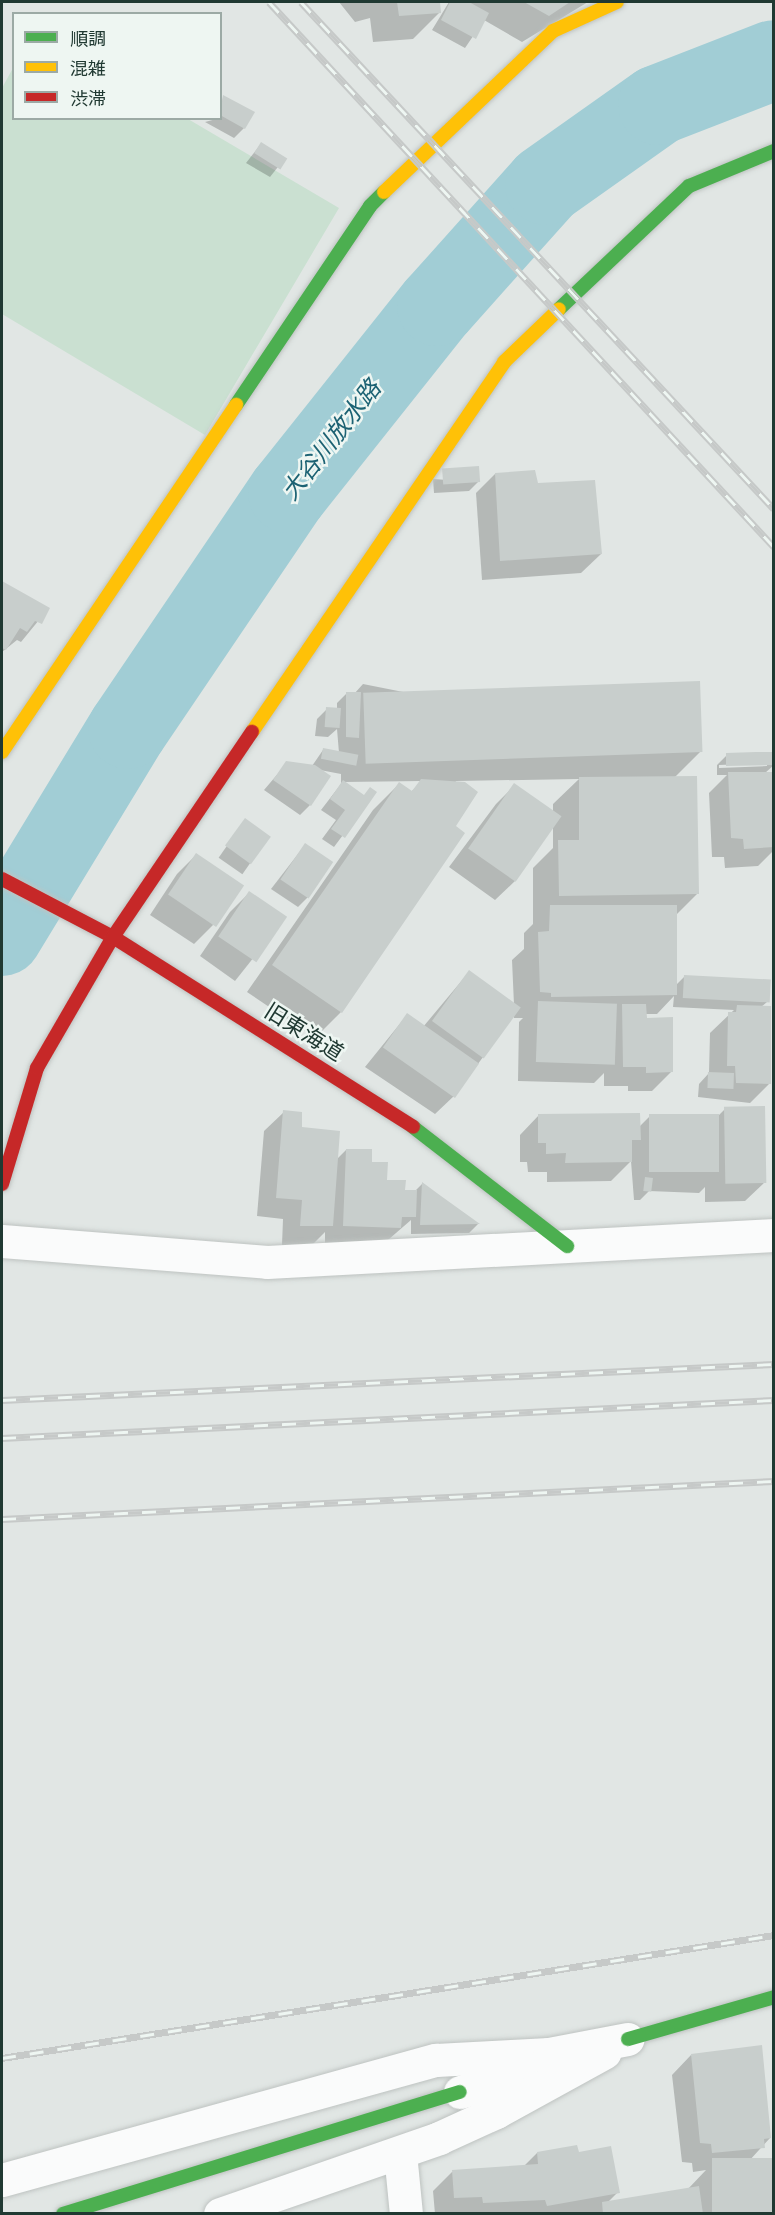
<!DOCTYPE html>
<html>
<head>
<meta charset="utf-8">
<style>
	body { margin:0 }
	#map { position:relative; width:775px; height:2215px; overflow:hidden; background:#e1e6e4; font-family:"Space Grotesk","Noto Sans JP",sans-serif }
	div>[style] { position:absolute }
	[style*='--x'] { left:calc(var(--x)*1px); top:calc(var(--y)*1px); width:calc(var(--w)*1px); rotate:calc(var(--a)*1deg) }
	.green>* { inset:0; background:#cae0d1 }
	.shadow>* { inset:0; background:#0003; transform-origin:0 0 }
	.river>* { height:80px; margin:-40px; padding:0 40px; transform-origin:40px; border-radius:40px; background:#a1cdd5 }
	.building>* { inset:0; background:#c8cecc; transform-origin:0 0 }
	.roads { filter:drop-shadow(0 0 2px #bec3c1) drop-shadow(0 0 2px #bec3c1) }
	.street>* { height:33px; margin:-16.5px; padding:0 16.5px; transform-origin:16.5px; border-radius:16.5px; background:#fafbfb }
	.fast>* { height:14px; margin:-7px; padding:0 7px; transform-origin:7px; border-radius:7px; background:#4caf50 }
	.slow>* { height:14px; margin:-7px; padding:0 7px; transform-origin:7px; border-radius:7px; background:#ffc107 }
	.jam>* { height:14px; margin:-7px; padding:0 7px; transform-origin:7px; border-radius:7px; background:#c62828 }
	.rail>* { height:7px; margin-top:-3.5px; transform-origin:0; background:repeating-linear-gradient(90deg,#eef6f2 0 14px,#c6c9c8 0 28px); box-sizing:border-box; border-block:2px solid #c6c9c8 }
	span { translate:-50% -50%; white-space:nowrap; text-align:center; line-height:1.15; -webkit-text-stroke:5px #eef6f2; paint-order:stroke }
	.street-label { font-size:22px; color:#203932 }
	.water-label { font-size:24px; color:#1c6273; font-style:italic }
	.frame { position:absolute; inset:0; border:3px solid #203932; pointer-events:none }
	.legend { position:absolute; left:12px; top:12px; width:210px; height:108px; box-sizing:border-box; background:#eef6f2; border:2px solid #9caaa5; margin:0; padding:8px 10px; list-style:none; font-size:18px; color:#203932 }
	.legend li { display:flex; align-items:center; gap:12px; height:30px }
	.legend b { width:30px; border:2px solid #9caaa5 }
</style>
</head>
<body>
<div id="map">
	<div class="green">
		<i style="clip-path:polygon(13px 68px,14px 118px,188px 119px,339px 208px,205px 435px,2px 314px,2px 88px)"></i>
	</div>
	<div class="shadow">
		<i style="clip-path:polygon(339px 2px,438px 2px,439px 13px,413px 39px,373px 42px,370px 18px,355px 22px)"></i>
		<i style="clip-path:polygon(449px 2px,588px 2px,522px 42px,484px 20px,465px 48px,432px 30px)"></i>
		<i style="clip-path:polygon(223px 97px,244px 128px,234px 138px,205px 122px,220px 118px)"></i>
		<i style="clip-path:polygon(261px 144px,285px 158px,270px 177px,246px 163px)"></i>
		<i style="clip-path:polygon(495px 474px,536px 485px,601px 554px,581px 573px,482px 580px,476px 493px)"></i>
		<i style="clip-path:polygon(433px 479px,478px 482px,469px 491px,434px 493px)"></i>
		<i style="clip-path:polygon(2px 583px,48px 609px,21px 642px,17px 640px,2px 652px)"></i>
		<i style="clip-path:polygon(363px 684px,701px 751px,674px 778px,697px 894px,676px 915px,676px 985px,685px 976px,767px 1002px,761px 1007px,769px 1084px,750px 1103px,698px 1097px,699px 1084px,709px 1073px,710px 1033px,734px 1010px,673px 1007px,674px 996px,657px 1014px,645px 1014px,672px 1071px,652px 1091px,628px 1091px,628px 1086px,604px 1086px,604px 1073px,594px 1083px,518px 1081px,519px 1022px,523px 1018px,514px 1018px,514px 1015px,455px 1095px,435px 1114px,365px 1067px,407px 1015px,423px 1027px,469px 972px,514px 1005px,512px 960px,524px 949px,524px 933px,533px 924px,533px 868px,553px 848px,553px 826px,515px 881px,495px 900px,449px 867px,496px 804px,515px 785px,553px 812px,553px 804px,579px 779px,456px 781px,341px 1012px,315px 1038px,247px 992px,373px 810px,399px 784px,411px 792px,422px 781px,343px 782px,363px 796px,375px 792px,334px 847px,322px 839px,336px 820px,321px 810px,341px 784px,341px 774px,320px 770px,310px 805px,300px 815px,264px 790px,287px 763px,312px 766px,323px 750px,339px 753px,337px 729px,328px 737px,315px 736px,317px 719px,327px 709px,337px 710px,337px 703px,347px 693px,354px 694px)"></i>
		<i style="clip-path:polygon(evenodd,774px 754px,774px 765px,765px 773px,774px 773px,774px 850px,758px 866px,725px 868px,724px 857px,712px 857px,709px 793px,727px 775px,717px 775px,717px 765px,727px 755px,774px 754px,767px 763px,767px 766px,719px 768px,719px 765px,767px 763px)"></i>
		<i style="left:245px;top:820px;width:29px;height:46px;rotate:35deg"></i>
		<i style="clip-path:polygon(305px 845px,308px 897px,298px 907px,271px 889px)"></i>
		<i style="clip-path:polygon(196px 855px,213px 925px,194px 944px,150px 915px,177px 874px)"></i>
		<i style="clip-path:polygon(249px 893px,285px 918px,235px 981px,200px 956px,230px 912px)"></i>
		<i style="clip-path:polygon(725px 1109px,765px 1182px,745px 1201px,705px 1202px,705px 1187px,699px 1193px,649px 1191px,640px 1200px,634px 1200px,631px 1161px,611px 1181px,547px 1182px,547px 1172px,528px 1172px,527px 1162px,520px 1162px,520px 1135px,539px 1115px,639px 1127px,650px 1116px,719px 1115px)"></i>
		<i style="clip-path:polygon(284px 1112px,336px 1160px,346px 1150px,370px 1163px,386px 1181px,404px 1191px,415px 1191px,422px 1184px,478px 1224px,469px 1233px,411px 1234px,411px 1220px,381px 1246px,325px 1245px,325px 1232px,313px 1244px,282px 1245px,283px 1219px,257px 1216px,264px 1131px)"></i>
		<i style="clip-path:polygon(691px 2055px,770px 2138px,749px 2161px,774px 2214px,435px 2214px,433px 2191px,452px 2172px,523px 2167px,537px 2153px,578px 2154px,618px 2192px,608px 2202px,687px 2190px,706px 2170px,693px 2172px,692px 2163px,682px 2162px,672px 2075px)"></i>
	</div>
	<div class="river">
		<i style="--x:2;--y:936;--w:242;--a:-58.7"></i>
		<i style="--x:128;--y:729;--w:285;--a:-55.9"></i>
		<i style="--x:288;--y:493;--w:239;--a:-51.5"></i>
		<i style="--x:437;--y:306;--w:162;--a:-48.2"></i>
		<i style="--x:545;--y:185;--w:138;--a:-35.3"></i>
		<i style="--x:658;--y:105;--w:124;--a:-21.2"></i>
	</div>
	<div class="building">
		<i style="clip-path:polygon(397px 2px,440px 2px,441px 13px,399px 16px)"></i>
		<i style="clip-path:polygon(450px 2px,469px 2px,489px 13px,476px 39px,441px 20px)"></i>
		<i style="clip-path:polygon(524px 2px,570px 2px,549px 16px)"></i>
		<i style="clip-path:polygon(223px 95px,255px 112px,245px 129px,220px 115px)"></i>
		<i style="left:261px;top:142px;width:31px;height:13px;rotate:32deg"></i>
		<i style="left:479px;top:466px;width:16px;height:37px;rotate:86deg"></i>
		<i style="clip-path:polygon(535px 470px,538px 483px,595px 480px,602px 554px,500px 561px,495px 473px)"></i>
		<i style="clip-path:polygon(2px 581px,50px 608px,42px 624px,35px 621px,27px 632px,20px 628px,6px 650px,2px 648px)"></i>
		<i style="left:700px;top:681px;width:71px;height:337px;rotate:88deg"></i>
		<i style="clip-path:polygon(346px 692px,361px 692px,359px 738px,346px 737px)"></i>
		<i style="left:326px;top:707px;width:15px;height:20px;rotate:4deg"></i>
		<i style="left:323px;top:748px;width:36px;height:11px;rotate:11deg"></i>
		<i style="clip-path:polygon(756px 752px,774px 752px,774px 765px,726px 766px,726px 753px)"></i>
		<i style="clip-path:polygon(286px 761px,315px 765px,331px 776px,311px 806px,273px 780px)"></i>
		<i style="clip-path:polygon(728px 772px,774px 772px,774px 847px,744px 849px,743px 839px,731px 838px)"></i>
		<i style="clip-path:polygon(697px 776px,699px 894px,559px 896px,558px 840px,579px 840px,579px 777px)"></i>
		<i style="clip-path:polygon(421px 779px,465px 782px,478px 792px,456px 826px,465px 833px,342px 1013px,272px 965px,399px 782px,412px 791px)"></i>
		<i style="clip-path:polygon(343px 780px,364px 795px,370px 787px,377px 792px,345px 838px,331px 829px,345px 810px,330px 799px)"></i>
		<i style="left:514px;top:783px;width:58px;height:80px;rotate:35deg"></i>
		<i style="left:245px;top:818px;width:32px;height:34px;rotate:36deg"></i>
		<i style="left:305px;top:843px;width:34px;height:44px;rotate:34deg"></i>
		<i style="left:196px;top:853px;width:58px;height:50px;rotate:34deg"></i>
		<i style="left:249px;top:891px;width:46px;height:55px;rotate:34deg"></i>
		<i style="clip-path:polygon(550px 905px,677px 905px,677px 995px,551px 997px,551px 993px,540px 992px,538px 932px,549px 931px)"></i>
		<i style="left:469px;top:970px;width:64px;height:63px;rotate:36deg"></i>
		<i style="left:684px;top:975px;width:87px;height:23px;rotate:3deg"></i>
		<i style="left:538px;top:1001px;width:79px;height:61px;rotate:2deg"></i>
		<i style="clip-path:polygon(622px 1004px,646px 1004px,647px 1018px,673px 1017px,673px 1072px,646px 1073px,646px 1067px,623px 1067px)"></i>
		<i style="clip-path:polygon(737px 1005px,771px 1006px,771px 1084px,736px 1083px,735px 1066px,727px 1066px,728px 1012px,736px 1012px)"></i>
		<i style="left:407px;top:1013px;width:88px;height:42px;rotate:35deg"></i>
		<i style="left:708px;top:1072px;width:26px;height:16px;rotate:2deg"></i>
		<i style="left:765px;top:1106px;width:77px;height:41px;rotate:89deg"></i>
		<i style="clip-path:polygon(283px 1110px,302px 1112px,302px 1127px,340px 1131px,333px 1226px,300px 1226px,302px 1200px,276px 1198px)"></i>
		<i style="clip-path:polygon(640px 1113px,641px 1140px,632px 1140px,632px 1162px,565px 1163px,566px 1153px,546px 1154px,546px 1143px,538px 1143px,538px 1114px)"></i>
		<i style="left:649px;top:1114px;width:70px;height:58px"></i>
		<i style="clip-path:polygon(346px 1149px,372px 1149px,372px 1162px,388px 1162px,387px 1180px,406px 1180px,405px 1190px,417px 1190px,416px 1217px,402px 1217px,401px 1228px,343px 1226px)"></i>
		<i style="left:645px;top:1177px;width:8px;height:14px;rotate:7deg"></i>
		<i style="clip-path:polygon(422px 1182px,441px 1196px,480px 1224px,420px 1225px)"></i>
		<i style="clip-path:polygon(762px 2045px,771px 2138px,764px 2139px,765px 2148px,712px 2153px,711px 2144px,700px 2143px,691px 2054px)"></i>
		<i style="clip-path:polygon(577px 2145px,579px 2152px,611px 2146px,620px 2193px,547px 2206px,545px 2200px,483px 2203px,482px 2197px,454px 2198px,452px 2170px,538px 2164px,537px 2152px)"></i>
		<i style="left:774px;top:2158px;width:56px;height:62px;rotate:90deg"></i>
		<i style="clip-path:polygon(699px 2186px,703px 2214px,603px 2214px,602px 2202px)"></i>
	</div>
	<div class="roads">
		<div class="street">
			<i style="--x:2;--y:1241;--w:266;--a:4.5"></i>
			<i style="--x:267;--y:1262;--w:508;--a:-3.05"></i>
			<i style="--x:460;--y:2092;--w:81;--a:-17.3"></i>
			<i style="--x:400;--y:2153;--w:61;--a:84.4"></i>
			<i style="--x:2;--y:2180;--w:450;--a:-15.5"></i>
			<i style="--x:436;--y:2060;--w:113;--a:-3"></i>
			<i style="--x:549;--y:2054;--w:80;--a:-10.8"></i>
			<i style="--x:220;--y:2214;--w:232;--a:-19.1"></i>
			<i style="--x:439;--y:2138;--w:63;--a:-24.5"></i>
			<i style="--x:496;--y:2112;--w:124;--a:-28.8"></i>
		</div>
		<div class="fast">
			<i style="--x:559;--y:309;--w:179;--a:-43.4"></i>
			<i style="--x:689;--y:186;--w:92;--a:-22.4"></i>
			<i style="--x:236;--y:405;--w:240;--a:-56"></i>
			<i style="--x:370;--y:206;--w:20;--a:-45"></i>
			<i style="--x:413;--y:1127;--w:195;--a:37.7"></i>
			<i style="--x:628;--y:2039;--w:152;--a:-16"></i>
			<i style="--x:63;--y:2214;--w:415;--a:-17.1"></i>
		</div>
		<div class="slow">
			<i style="--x:384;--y:192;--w:233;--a:-43.6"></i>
			<i style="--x:553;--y:31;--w:70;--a:-24.4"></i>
			<i style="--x:252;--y:732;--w:448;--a:-55.7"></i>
			<i style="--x:504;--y:362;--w:76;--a:-43.9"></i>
			<i style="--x:2;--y:752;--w:419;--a:-56"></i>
		</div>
		<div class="jam">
			<i style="--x:2;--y:879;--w:125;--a:27.6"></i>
			<i style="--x:113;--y:937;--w:355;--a:32.3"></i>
			<i style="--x:2;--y:1184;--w:121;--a:-73.2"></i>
			<i style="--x:37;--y:1068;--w:151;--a:-59.9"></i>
			<i style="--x:113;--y:937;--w:248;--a:-55.9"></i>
		</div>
	</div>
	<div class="rail">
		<i style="--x:269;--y:2;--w:743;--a:47.18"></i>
		<i style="--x:301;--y:2;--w:693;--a:46.99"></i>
		<i style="--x:2;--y:1400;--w:773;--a:-2.67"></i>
		<i style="--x:2;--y:1438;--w:773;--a:-2.82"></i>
		<i style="--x:2;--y:1519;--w:773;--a:-2.82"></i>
		<i style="--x:2;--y:2058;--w:782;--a:-9.05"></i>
	</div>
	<div class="street-label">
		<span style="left:304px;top:1032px;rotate:32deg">旧東海道</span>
	</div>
	<div class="water-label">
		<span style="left:331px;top:440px;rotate:-52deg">大谷川放水路</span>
	</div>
	<div class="frame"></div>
	<ul class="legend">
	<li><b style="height:8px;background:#4caf50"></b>順調</li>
	<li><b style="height:8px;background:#ffc107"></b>混雑</li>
	<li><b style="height:8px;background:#c62828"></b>渋滞</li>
	</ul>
</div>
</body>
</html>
